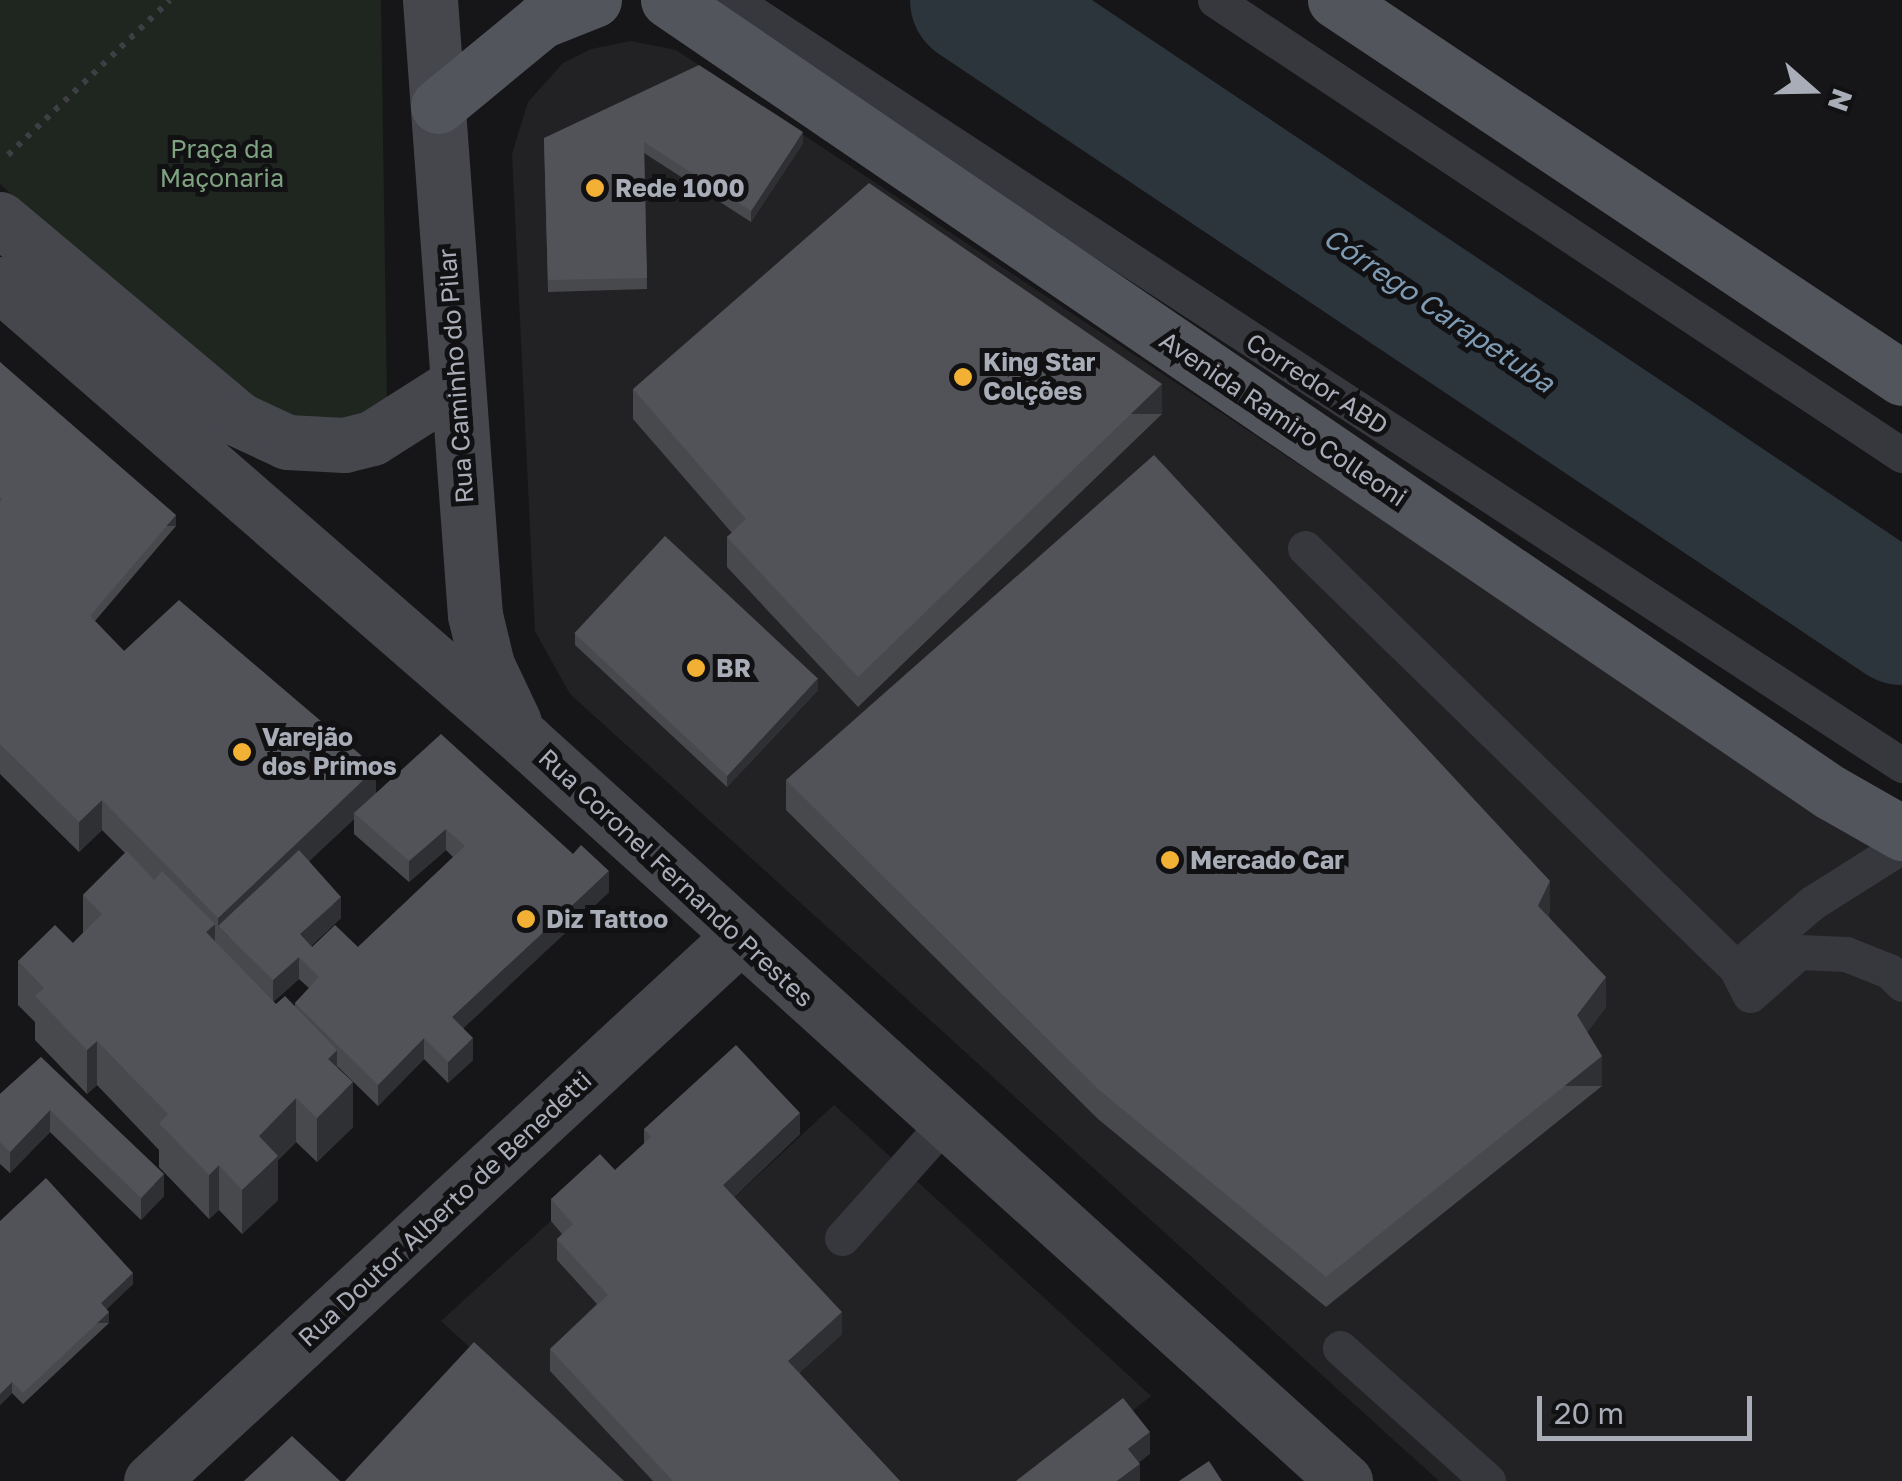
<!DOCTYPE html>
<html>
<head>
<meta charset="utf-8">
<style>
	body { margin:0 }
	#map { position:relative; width:1902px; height:1481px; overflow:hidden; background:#161618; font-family:"Golos Text",sans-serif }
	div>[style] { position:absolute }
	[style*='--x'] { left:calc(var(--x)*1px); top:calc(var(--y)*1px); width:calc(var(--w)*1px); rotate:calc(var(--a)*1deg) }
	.built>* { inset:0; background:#222225 }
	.green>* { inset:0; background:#1e261f }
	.river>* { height:130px; margin:-65px; padding:0 65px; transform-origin:65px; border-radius:65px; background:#2c353c }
	.path>* { height:6px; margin-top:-3px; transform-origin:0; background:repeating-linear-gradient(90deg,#3d3f44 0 5px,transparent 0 13px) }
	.service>* { height:35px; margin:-17.5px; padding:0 17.5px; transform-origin:17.5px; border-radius:17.5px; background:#37383d }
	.secondary>* { height:55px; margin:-27.5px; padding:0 27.5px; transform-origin:27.5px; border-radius:27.5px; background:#45474d }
	.primary>* { height:55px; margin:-27.5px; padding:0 27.5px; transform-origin:27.5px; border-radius:27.5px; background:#53555c }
	.wall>* { inset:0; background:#47494d }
	.shaded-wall>* { inset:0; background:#2f3033; transform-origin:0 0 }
	.building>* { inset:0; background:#525359; transform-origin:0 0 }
	.dots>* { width:28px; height:28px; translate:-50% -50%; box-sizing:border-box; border:5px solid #111113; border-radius:50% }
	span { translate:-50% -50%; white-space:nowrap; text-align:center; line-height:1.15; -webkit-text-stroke:10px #111113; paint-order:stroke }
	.park-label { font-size:25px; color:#7fa381 }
	.poi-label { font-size:25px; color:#a8adb8; font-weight:700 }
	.left { translate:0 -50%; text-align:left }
	.street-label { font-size:25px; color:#a8adb8 }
	.water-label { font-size:28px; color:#7f9bb3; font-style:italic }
	.north { position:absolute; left:1762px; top:40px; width:100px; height:100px; -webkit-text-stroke:8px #111113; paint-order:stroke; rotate:110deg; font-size:28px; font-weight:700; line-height:40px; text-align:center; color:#a8adb8 }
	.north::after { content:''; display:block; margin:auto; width:35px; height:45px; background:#a8adb8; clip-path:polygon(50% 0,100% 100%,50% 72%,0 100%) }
	.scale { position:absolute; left:1537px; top:1396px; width:215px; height:45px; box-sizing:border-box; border:5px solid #a8adb8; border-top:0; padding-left:12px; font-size:30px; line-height:35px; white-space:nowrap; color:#a8adb8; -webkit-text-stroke:8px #111113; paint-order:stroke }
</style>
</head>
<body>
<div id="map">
	<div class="built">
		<i style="clip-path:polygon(631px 41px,676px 50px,1841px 825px,1902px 856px,1902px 1481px,1439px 1481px,570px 694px,535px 631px,512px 154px,528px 102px,563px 63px,591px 49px)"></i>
		<i style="clip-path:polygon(834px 1105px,1151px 1396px,1044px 1481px,615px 1481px,441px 1321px,600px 1176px,673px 1254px)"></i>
	</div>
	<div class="green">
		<i style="clip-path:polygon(0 0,381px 0,387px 401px,366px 422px,315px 425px,247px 402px,0 184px)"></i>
	</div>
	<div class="river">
		<i style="--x:975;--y:0;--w:1115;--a:33.78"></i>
	</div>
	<div class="path">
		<i style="--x:8;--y:155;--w:224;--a:-43.7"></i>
	</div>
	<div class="service">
		<i style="--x:733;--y:0;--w:1397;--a:33.2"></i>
		<i style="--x:1215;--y:0;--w:824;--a:33.52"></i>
		<i style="--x:1305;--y:548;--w:602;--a:44.26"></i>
		<i style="--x:1902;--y:846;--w:107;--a:147.7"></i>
		<i style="--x:1812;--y:903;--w:100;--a:139.5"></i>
		<i style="--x:1736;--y:968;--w:30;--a:63"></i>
		<i style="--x:1750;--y:995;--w:65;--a:-41.3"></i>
		<i style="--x:1799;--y:952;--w:47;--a:2.4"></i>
		<i style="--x:1846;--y:954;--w:46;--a:21.6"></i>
		<i style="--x:1889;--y:971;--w:18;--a:45"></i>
		<i style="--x:842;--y:1238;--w:154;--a:-48.2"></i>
		<i style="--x:1340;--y:1348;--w:199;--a:41.9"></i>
	</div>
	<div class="secondary">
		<i style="--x:430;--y:0;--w:617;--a:85.82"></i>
		<i style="--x:475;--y:615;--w:51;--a:76.5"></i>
		<i style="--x:487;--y:665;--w:63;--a:64.7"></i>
		<i style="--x:0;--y:219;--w:311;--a:40"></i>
		<i style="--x:238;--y:419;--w:54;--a:25.1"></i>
		<i style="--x:287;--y:442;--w:57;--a:3"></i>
		<i style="--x:344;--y:445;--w:29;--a:-14"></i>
		<i style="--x:372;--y:438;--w:97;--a:-32.4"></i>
		<i style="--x:0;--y:284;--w:697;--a:40.98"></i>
		<i style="--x:526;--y:741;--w:1104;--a:42.1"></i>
		<i style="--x:151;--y:1481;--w:801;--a:-42.77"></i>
	</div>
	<div class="primary">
		<i style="--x:668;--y:0;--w:1406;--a:34.28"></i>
		<i style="--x:1830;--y:792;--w:83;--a:29.7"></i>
		<i style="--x:1335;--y:0;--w:681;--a:33.69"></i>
		<i style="--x:438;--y:106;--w:134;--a:-39.5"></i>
		<i style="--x:541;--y:21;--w:57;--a:-21.6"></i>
	</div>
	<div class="wall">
		<i style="clip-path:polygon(544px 138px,803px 143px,751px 222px,644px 153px,647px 289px,548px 292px)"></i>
		<i style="clip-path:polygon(evenodd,0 362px,176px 526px,95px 621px,124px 651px,376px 793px,609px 892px,463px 1028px,473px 1060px,448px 1083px,424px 1059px,378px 1106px,337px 1066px,353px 1127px,317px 1162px,296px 1142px,278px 1160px,278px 1200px,242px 1234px,219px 1210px,209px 1219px,159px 1167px,159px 1150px,97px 1085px,87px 1094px,35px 1040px,35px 1022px,18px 1005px,18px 961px,73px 943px,83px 933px,83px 895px,125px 853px,102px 830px,79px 852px,0 774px,0 362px,354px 819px,354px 834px,409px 882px,446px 850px,453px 857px,358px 947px,312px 947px,311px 946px,341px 918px,309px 861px,354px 819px,0 362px,299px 979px,309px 988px,295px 1003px,295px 1006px,276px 1004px,273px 1002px,299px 979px)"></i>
		<i style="clip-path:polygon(633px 389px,1162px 414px,858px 707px,727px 567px,727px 537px,732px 533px,633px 419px)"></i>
		<i style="clip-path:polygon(575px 634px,818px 690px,727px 787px,575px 645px)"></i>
		<i style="clip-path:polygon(786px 780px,1550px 911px,1548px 915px,1606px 1007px,1587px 1032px,1602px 1086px,1326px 1307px,1098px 1119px,786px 810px)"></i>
		<i style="clip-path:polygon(41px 1057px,164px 1196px,141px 1220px,50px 1132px,10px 1173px,0 1164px,0 1094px)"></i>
		<i style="clip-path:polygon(644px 1129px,800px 1134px,734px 1197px,842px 1334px,799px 1373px,900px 1481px,653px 1481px,550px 1371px,550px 1349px,597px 1304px,557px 1260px,557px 1239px,562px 1234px,551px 1221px,551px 1199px,615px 1170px,644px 1144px)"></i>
		<i style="clip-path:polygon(0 1221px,133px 1284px,106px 1309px,109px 1323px,23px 1404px,12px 1393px,0 1405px)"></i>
	</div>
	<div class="shaded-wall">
		<i style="clip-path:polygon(803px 132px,803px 143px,751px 222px,751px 211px)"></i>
		<i style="left:1162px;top:384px;width:30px;height:422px;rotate:90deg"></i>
		<i style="left:176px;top:515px;width:11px;height:145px;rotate:90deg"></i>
		<i style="clip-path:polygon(818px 678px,818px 690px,727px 787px,727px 776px)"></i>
		<i style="clip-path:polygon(376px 768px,376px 798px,354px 813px,354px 819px,229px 937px,218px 926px,218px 948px,218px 918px)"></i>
		<i style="clip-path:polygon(102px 800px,102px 830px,79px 852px,79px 822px)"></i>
		<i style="clip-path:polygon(446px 829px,446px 850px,409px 882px,409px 861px)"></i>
		<i style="clip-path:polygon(609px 871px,609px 892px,452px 1039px,452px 1017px)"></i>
		<i style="clip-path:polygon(1550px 881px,1550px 911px,1538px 936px,1538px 906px)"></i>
		<i style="clip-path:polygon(341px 897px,341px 918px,300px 956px,300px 934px)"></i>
		<i style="clip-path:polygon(215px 924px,215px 968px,206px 932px)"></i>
		<i style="clip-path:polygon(299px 957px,299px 979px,273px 1002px,273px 980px)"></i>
		<i style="clip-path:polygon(1606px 977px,1606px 1007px,1577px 1045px,1577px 1015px)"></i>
		<i style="clip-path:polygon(424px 1038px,424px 1059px,378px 1106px,378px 1085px)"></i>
		<i style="clip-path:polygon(473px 1038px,473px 1060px,448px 1083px,448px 1062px)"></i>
		<i style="clip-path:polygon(97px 1041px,97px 1085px,87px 1094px,87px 1050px)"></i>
		<i style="clip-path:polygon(337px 1050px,337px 1094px,328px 1059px)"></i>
		<i style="left:1602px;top:1056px;width:30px;height:354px;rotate:90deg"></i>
		<i style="clip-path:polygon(353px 1082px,353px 1127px,317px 1162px,317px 1118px)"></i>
		<i style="clip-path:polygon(296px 1098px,296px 1142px,278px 1160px,278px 1200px,242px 1234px,242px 1190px,259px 1136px)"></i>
		<i style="clip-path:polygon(50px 1110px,50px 1132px,10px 1173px,10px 1152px)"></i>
		<i style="clip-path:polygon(800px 1113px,800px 1134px,723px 1207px,723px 1185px)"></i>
		<i style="clip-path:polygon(219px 1165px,219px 1210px,209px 1219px,209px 1175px)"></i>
		<i style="clip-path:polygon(164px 1174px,164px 1196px,141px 1220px,141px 1198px)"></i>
		<i style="clip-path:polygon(133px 1273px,133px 1284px,101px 1315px,101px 1303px)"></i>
		<i style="left:109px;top:1312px;width:11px;height:118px;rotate:90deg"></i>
		<i style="clip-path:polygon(842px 1312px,842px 1334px,788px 1383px,788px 1361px)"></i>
		<i style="clip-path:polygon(12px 1382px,12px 1393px,0 1405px,0 1394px)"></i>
		<i style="clip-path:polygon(1150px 1432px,1150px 1454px,1128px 1471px,1128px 1449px)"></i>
		<i style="clip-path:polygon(1140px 1464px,1140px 1481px,1117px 1481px)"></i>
	</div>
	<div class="building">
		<i style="clip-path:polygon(699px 65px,803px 132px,751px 211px,644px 142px,647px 278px,548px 280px,544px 138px)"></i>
		<i style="clip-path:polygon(869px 183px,1162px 384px,858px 677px,727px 537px,746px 519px,633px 389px)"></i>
		<i style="clip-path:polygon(0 362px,176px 515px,90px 616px,0 523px,0 502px,2px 499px,0 497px)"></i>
		<i style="clip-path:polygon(1154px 455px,1550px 881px,1538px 906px,1606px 977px,1577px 1015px,1602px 1056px,1326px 1277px,1098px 1089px,786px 780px)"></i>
		<i style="clip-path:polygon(0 523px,124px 651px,179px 600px,376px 768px,218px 918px,102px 800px,79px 822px,0 744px)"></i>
		<i style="left:665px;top:536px;width:209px;height:133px;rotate:43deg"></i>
		<i style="clip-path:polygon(441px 734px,573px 854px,581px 845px,609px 871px,452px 1017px,473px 1038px,448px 1062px,424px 1038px,378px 1085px,295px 1003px,319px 977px,299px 957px,273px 980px,218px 926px,299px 850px,341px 897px,300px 934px,312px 947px,335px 925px,358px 947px,465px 846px,446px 829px,409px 861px,354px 813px)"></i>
		<i style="clip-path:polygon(127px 851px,154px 880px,162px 871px,215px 924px,206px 932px,276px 1004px,285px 996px,337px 1050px,328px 1059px,353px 1082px,317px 1118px,296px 1098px,259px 1136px,278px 1156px,242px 1190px,219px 1165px,209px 1175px,159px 1123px,168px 1114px,97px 1041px,87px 1050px,35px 996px,44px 988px,18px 961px,55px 925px,73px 943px,102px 914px,83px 895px)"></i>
		<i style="clip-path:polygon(736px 1045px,800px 1113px,723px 1185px,842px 1312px,788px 1361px,900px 1481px,673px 1481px,550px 1349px,608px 1295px,557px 1239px,573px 1224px,551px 1199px,600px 1154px,615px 1170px,651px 1137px,644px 1129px)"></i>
		<i style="clip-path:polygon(41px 1057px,164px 1174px,141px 1198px,50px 1110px,10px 1152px,0 1142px,0 1094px)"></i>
		<i style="clip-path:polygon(46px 1178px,133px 1273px,101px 1303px,109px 1312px,23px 1393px,12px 1382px,0 1394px,0 1221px)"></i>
		<i style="clip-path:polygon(474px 1342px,624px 1481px,345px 1481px)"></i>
		<i style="clip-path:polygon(1123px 1398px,1150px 1432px,1128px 1449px,1140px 1464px,1117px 1481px,1016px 1481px)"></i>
		<i style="clip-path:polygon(292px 1436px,340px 1481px,244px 1481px)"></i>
		<i style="clip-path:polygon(1209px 1461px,1222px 1481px,1179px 1481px)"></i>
	</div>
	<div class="dots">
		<i style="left:595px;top:188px;background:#f2b134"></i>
		<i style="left:963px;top:377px;background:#f2b134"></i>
		<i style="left:696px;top:668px;background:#f2b134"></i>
		<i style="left:242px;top:752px;background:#f2b134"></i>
		<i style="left:1170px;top:860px;background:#f2b134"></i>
		<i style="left:526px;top:919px;background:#f2b134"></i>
	</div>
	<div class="park-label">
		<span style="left:222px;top:164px">Praça da<br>Maçonaria</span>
	</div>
	<div class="poi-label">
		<span class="left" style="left:615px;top:188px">Rede 1000</span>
		<span class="left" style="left:983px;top:377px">King Star<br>Colções</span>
		<span class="left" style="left:716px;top:668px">BR</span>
		<span class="left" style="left:262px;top:752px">Varejão<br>dos Primos</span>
		<span class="left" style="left:1190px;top:860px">Mercado Car</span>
		<span class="left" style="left:546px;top:919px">Diz Tattoo</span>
	</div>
	<div class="street-label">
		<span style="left:456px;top:376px;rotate:-94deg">Rua Caminho do Pilar</span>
		<span style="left:1317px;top:384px;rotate:33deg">Corredor ABD</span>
		<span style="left:1283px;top:419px;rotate:34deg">Avenida Ramiro Colleoni</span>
		<span style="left:676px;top:878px;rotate:43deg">Rua Coronel Fernando Prestes</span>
		<span style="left:445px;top:1209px;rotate:-43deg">Rua Doutor Alberto de Benedetti</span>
	</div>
	<div class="water-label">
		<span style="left:1439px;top:310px;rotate:34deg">Córrego Carapetuba</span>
	</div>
	<div class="north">N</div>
	<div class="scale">20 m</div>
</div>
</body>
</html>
